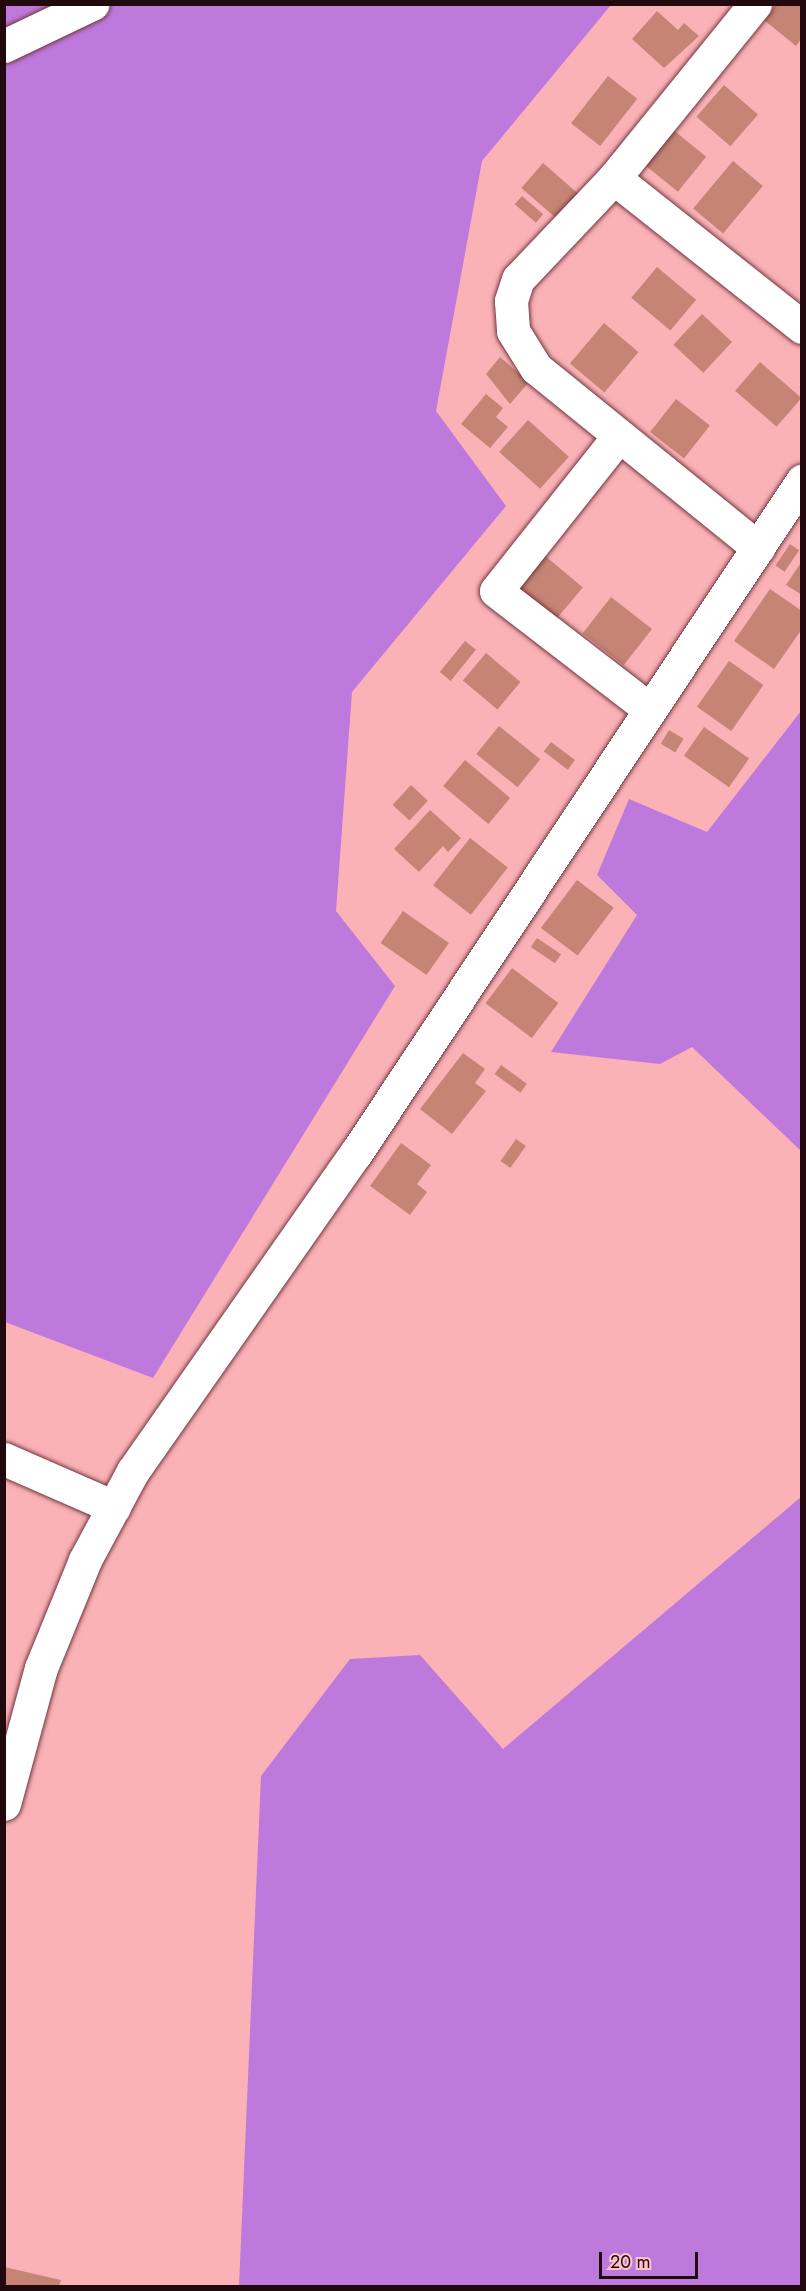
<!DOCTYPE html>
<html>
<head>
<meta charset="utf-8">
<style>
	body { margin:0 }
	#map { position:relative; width:806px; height:2291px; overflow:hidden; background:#fab2b7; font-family:Jost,sans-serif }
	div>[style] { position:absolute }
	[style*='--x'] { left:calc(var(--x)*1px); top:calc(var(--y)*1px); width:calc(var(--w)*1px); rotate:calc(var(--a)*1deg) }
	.forest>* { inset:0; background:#bd79dc }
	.building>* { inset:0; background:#c58474; transform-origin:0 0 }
	.roads { filter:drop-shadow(0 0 2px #72363d) drop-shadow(0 0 2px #72363d) }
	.minor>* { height:33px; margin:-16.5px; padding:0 16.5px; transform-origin:16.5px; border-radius:16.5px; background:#fff }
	span { translate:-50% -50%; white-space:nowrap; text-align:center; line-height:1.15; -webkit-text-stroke:6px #fec4c7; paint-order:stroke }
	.frame { position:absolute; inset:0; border:6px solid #22090d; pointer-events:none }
	.scale { position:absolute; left:599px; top:2252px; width:99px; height:27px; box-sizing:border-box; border:3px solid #22090d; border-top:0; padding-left:8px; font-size:18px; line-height:21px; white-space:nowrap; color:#22090d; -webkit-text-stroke:4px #fec4c7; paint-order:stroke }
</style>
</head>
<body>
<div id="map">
	<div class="forest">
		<i style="clip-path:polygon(4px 5px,611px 5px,482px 161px,436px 411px,506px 506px,352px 692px,336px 911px,395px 986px,153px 1378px,5px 1322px)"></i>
		<i style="clip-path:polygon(801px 711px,801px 1151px,692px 1047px,660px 1064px,551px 1052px,637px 915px,597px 875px,629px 799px,707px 832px)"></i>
		<i style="clip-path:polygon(801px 1497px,801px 2286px,239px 2286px,261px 1776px,350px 1659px,420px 1655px,503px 1749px)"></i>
	</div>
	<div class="building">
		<i style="clip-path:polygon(776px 4px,802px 4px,802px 38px,796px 46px,764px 20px)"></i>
		<i style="clip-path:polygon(657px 11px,678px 30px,684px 23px,699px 36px,664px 68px,632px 39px)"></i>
		<i style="left:608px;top:76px;width:37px;height:60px;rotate:38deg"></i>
		<i style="left:724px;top:85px;width:45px;height:42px;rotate:41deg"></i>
		<i style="left:672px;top:129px;width:44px;height:45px;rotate:39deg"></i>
		<i style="left:733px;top:161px;width:39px;height:62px;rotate:40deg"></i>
		<i style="left:543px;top:163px;width:46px;height:33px;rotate:41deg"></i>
		<i style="left:522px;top:196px;width:28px;height:11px;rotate:41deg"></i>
		<i style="left:657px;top:267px;width:51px;height:40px;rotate:40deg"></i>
		<i style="left:702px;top:314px;width:41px;height:42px;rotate:43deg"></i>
		<i style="left:604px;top:323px;width:45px;height:53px;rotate:40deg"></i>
		<i style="clip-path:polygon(500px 357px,529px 382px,510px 404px,486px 374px)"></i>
		<i style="left:760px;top:362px;width:55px;height:38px;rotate:41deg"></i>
		<i style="clip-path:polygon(486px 394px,503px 408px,496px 417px,508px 427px,490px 448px,461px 424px)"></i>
		<i style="left:676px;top:399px;width:43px;height:42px;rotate:38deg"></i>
		<i style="left:528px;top:420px;width:55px;height:43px;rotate:42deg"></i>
		<i style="left:790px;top:544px;width:11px;height:26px;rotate:34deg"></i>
		<i style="left:543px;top:554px;width:52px;height:43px;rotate:40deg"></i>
		<i style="clip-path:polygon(802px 561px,802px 595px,786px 585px)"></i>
		<i style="clip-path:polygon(770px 589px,802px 611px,802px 629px,774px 669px,734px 641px)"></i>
		<i style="left:611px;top:597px;width:52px;height:46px;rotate:38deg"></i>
		<i style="left:465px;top:641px;width:14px;height:40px;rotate:39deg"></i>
		<i style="left:486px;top:653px;width:45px;height:36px;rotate:40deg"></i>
		<i style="left:729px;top:661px;width:42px;height:56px;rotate:35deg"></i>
		<i style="left:499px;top:726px;width:53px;height:36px;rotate:39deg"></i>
		<i style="left:704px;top:727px;width:55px;height:35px;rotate:35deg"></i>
		<i style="left:669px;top:730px;width:17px;height:16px;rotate:31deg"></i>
		<i style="left:551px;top:742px;width:30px;height:12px;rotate:37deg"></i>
		<i style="left:465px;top:760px;width:59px;height:34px;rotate:40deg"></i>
		<i style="left:411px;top:785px;width:23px;height:27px;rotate:43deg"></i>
		<i style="clip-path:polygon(430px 810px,461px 838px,448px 852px,443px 846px,419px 872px,394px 849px)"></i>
		<i style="left:470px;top:838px;width:48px;height:60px;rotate:38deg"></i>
		<i style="left:577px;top:880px;width:46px;height:60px;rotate:37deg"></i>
		<i style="left:403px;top:911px;width:56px;height:39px;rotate:35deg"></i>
		<i style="left:537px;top:938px;width:29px;height:11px;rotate:34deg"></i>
		<i style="left:512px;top:968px;width:58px;height:44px;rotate:37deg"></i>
		<i style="clip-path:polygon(463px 1053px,485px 1069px,475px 1083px,486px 1091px,452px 1134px,420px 1109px)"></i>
		<i style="left:501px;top:1065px;width:32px;height:11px;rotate:36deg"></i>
		<i style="left:516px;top:1139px;width:12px;height:27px;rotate:35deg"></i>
		<i style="clip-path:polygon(401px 1143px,431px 1165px,417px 1184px,427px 1192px,410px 1215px,370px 1186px)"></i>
		<i style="clip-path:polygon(4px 2267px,61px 2280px,59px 2286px,4px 2286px)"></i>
	</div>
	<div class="roads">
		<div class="minor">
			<i style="--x:755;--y:4;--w:224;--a:129"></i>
			<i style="--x:614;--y:178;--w:139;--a:133.5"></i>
			<i style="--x:518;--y:279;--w:23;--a:108"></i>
			<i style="--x:511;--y:301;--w:30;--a:86"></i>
			<i style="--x:513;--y:331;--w:44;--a:58.1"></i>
			<i style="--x:536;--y:368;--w:286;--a:39"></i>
			<i style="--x:4;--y:46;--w:98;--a:-25.5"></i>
			<i style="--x:614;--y:178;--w:240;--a:38.4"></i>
			<i style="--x:618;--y:437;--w:196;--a:128.4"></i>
			<i style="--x:496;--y:591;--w:193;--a:37.6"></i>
			<i style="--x:4;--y:1459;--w:120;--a:23.6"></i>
			<i style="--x:4;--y:1804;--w:141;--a:-74.8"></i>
			<i style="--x:41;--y:1668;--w:117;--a:-67.8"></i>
			<i style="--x:85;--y:1560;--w:101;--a:-61.7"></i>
			<i style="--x:133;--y:1471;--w:388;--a:-55"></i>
			<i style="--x:356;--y:1153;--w:807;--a:-56.43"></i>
		</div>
	</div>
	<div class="frame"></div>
	<div class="scale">20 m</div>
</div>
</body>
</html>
